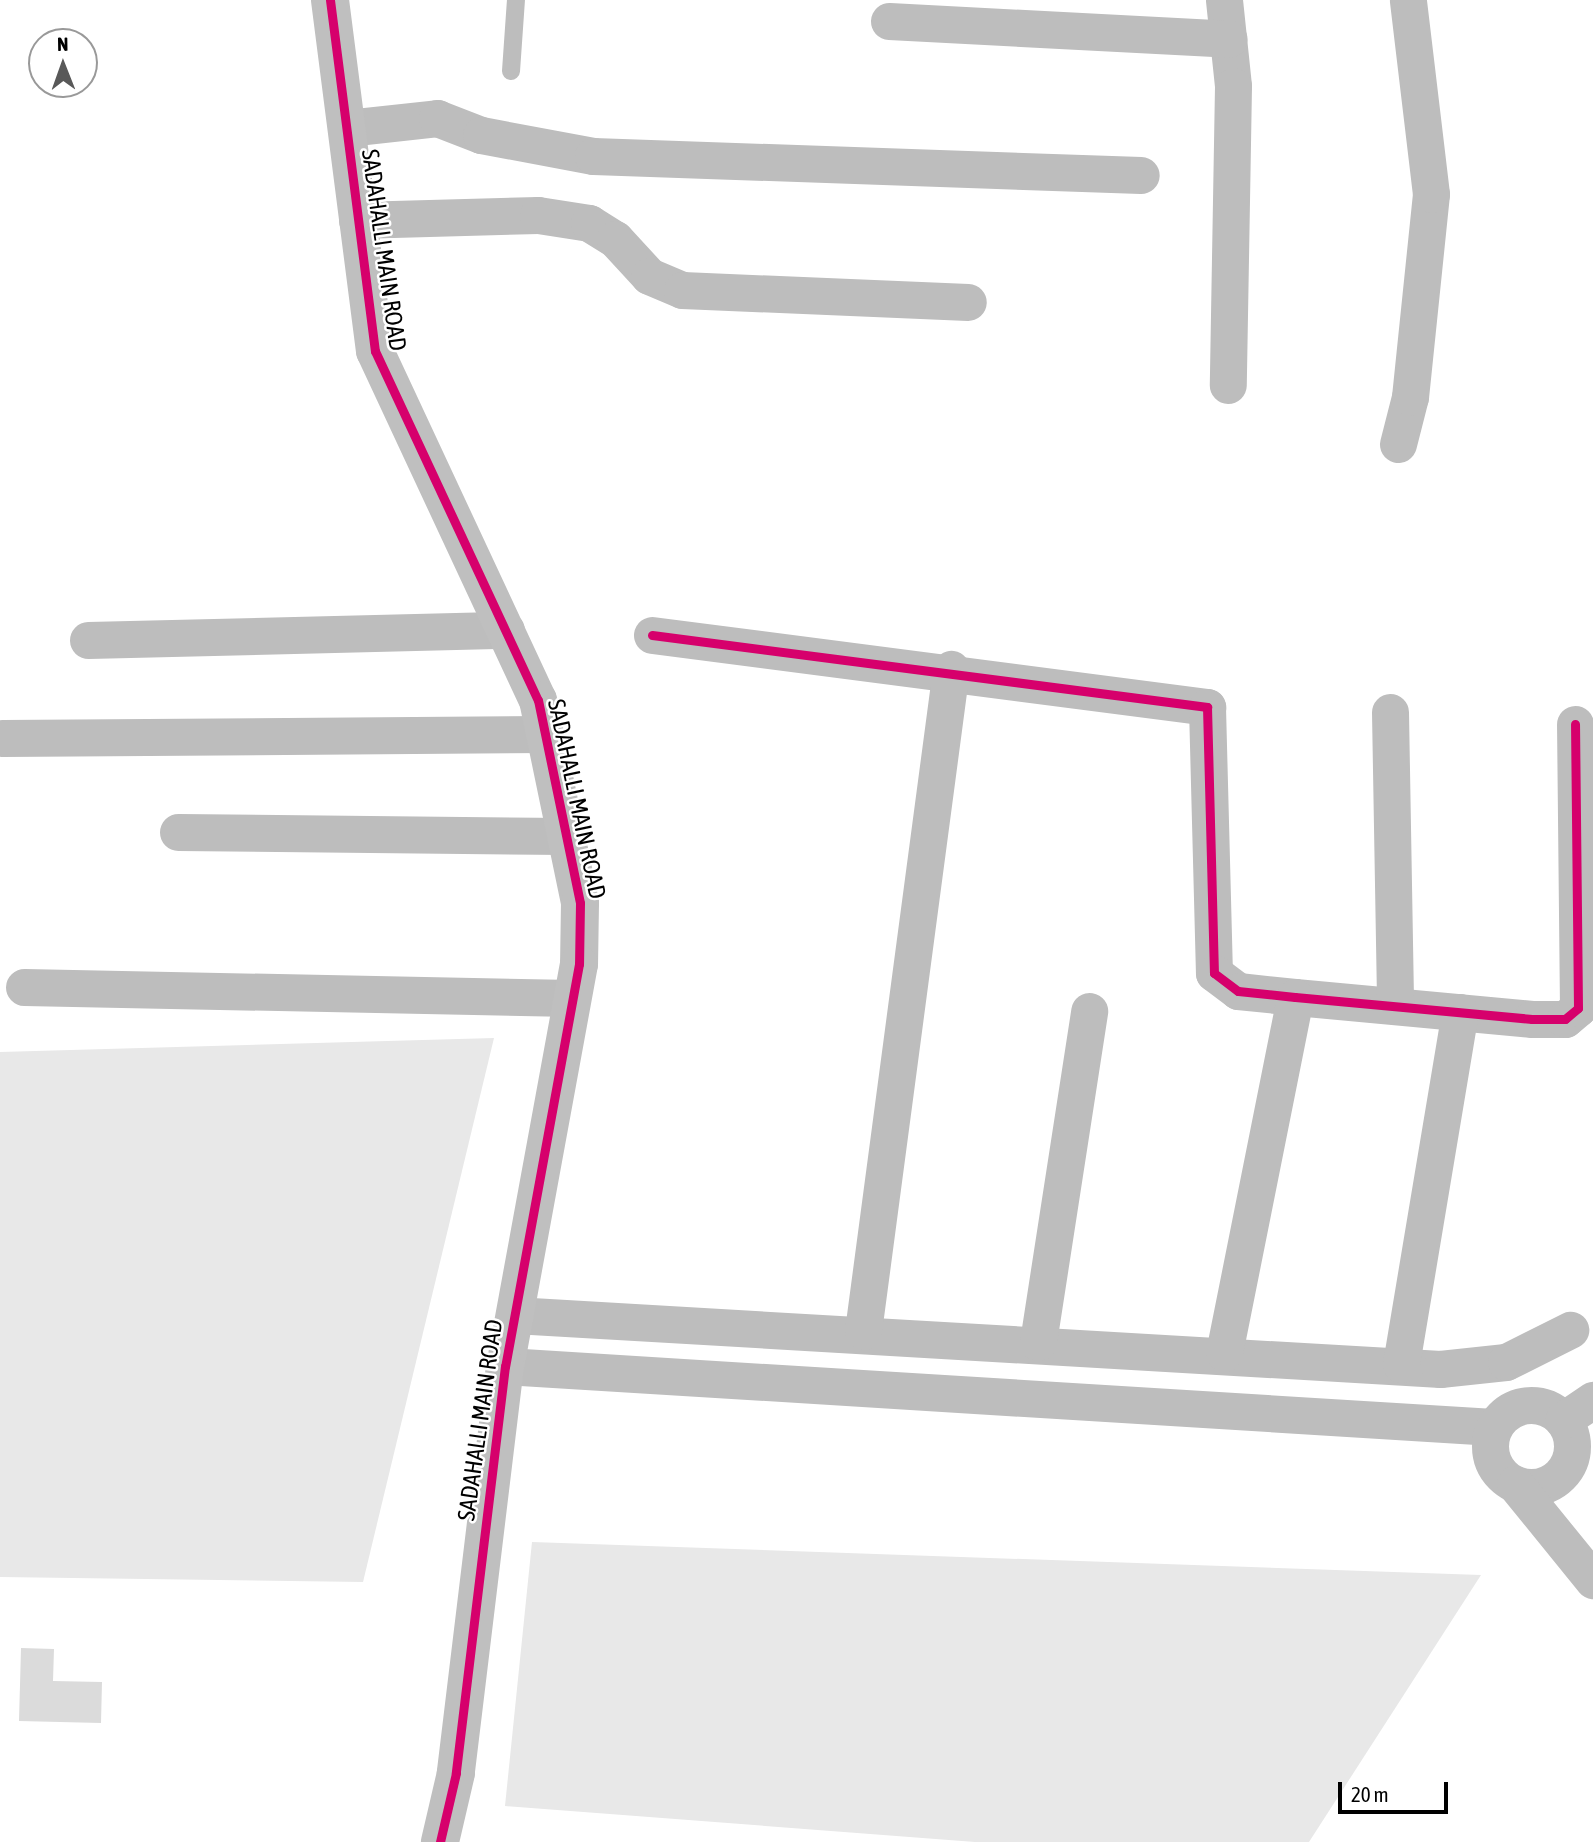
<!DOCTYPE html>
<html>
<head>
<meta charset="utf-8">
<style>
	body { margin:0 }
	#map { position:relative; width:1593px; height:1842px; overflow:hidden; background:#fff; font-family:"Asap Condensed",sans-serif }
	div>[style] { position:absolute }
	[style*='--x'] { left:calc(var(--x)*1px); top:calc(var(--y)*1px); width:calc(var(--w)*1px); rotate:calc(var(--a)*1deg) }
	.green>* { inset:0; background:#e8e8e8 }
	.building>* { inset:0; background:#dbdbdb }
	.lane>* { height:18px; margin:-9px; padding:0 9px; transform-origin:9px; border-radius:9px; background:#bdbdbd }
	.street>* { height:37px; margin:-18.5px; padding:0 18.5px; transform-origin:18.5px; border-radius:18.5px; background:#bdbdbd }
	.street>.ring { margin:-18.5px; padding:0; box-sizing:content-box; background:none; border:37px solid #bdbdbd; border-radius:50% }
	.secondary>* { height:38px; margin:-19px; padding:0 19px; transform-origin:19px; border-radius:19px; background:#bfbfbf }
	.cycleway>* { height:9px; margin:-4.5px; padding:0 4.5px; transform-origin:4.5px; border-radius:4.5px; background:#d6006c }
	span { translate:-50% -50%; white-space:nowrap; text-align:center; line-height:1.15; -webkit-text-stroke:5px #fff; paint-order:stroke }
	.street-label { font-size:24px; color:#000 }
	.north { position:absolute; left:28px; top:28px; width:70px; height:70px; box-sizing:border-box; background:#fff; border:2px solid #999; border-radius:50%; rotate:359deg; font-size:19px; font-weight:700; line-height:28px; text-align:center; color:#000 }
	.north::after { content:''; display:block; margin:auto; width:24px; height:32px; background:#595959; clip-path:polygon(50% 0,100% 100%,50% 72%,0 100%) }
	.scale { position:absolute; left:1338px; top:1782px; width:110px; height:32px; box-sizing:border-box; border:4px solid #000; border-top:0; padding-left:9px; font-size:21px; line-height:24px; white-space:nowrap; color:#000; -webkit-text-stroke:5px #fff; paint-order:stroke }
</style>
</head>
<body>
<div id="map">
	<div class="green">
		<i style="clip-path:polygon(494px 1038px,363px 1582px,0 1577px,0 1052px)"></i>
		<i style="clip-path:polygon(532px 1542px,1481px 1575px,1309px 1842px,975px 1842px,505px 1806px)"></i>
	</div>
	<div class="building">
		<i style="clip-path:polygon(21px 1648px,54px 1649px,53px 1681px,102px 1682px,101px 1723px,19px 1721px)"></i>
	</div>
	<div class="lane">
		<i style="--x:511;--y:71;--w:71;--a:-86"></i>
	</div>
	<div class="street">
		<i style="--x:1224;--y:0;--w:86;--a:84"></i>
		<i style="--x:1233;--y:86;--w:299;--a:91"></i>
		<i style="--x:889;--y:21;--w:340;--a:3"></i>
		<i style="--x:347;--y:128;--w:91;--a:-6.3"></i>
		<i style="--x:437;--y:118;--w:47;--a:21.1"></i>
		<i style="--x:481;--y:135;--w:114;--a:10.6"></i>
		<i style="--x:593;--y:156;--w:548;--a:1.99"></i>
		<i style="--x:357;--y:220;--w:181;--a:-1.6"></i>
		<i style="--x:538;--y:215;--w:52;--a:8.9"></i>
		<i style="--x:589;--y:223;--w:31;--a:32"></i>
		<i style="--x:615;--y:239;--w:50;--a:47.4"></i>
		<i style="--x:649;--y:276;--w:36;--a:23"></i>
		<i style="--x:682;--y:290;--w:286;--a:2.4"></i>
		<i style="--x:1398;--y:444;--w:49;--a:-75.7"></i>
		<i style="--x:1410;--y:397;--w:204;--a:-84.1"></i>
		<i style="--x:1431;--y:194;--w:195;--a:-96.8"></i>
		<i style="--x:652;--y:635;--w:560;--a:7.39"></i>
		<i style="--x:1207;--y:707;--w:266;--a:88.5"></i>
		<i style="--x:1214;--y:973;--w:30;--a:37"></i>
		<i style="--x:1238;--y:991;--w:57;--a:6"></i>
		<i style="--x:1295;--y:997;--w:238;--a:5.3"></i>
		<i style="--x:1532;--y:1019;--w:33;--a:0"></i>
		<i style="--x:1565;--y:1019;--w:17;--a:-40"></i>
		<i style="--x:1578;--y:1008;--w:284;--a:-90.6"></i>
		<i style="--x:88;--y:640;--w:418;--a:-1.4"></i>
		<i style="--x:1390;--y:712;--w:294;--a:89"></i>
		<i style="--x:2;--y:738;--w:543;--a:-0.42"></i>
		<i style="--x:178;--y:832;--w:388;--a:0.6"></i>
		<i style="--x:24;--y:987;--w:548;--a:1.15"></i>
		<i style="--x:514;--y:1315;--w:928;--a:3.34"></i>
		<i style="--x:1440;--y:1369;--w:66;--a:-6.1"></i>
		<i style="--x:1506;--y:1362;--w:72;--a:-26.6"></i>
		<i style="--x:863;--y:1331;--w:668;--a:-82.43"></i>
		<i style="--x:1038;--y:1342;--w:335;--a:-81.2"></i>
		<i style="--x:1224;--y:1353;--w:363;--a:-78.7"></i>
		<i style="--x:1401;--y:1364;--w:357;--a:-80.5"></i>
		<i style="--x:505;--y:1366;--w:990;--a:3.53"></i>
		<i class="ring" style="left:1490px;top:1405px;width:45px;height:45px"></i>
		<i style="--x:1563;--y:1420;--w:36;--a:-34"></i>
		<i style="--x:1515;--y:1484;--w:124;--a:50.9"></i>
	</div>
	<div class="secondary">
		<i style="--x:330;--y:0;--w:354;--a:82.7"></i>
		<i style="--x:375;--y:351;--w:385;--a:65"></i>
		<i style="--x:538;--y:700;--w:207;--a:78.3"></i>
		<i style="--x:580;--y:903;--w:61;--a:90.9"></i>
		<i style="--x:579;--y:964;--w:409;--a:100.4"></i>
		<i style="--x:505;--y:1366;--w:410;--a:96.9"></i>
		<i style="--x:456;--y:1773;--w:71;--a:103.1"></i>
	</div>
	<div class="cycleway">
		<i style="--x:330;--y:0;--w:354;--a:82.7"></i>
		<i style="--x:375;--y:351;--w:385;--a:65"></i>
		<i style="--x:538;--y:700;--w:207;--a:78.3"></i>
		<i style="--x:580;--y:903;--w:61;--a:90.9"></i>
		<i style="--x:579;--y:964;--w:409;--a:100.4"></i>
		<i style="--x:505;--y:1366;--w:410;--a:96.9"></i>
		<i style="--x:456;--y:1773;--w:71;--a:103.1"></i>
		<i style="--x:652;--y:635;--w:560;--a:7.39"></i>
		<i style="--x:1207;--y:707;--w:266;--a:88.5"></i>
		<i style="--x:1214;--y:973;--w:30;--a:37"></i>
		<i style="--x:1238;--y:991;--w:57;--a:6"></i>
		<i style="--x:1295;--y:997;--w:238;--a:5.3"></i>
		<i style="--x:1532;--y:1019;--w:33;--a:0"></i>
		<i style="--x:1565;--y:1019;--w:17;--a:-40"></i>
		<i style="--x:1578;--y:1008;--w:284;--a:-90.6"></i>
	</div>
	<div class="street-label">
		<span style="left:384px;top:250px;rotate:82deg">SADAHALLI MAIN ROAD</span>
		<span style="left:577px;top:799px;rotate:78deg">SADAHALLI MAIN ROAD</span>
		<span style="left:480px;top:1420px;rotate:-82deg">SADAHALLI MAIN ROAD</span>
	</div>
	<div class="north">N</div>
	<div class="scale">20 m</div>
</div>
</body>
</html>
